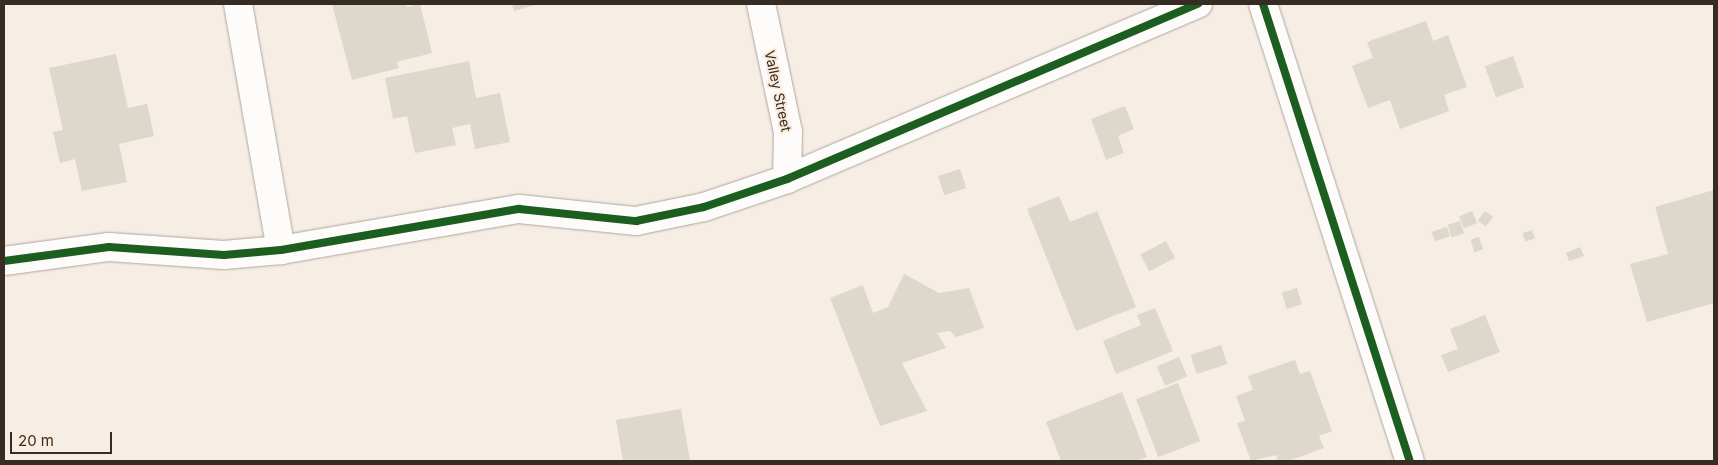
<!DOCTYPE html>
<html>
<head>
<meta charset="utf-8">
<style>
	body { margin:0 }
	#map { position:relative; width:1718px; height:465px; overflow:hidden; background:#f6ede5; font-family:Inter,sans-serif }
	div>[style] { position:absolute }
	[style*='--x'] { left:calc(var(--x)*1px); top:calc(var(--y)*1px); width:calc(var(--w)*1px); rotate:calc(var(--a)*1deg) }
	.building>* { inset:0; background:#ddd7cc; transform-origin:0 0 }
	.roads { filter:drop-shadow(0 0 1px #aea69e) drop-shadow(0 0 1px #aea69e) }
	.street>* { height:28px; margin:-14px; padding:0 14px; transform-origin:14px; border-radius:14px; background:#fefcfb }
	.cycleway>* { height:8px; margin:-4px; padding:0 4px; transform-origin:4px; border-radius:4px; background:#1b5e20 }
	span { translate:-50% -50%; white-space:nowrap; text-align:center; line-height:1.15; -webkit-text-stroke:4px #fdecde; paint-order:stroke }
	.street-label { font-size:14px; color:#362c23 }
	.frame { position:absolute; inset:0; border:5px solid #362c23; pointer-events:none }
	.scale { position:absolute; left:10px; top:432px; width:102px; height:22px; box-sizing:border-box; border:2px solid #362c23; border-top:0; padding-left:6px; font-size:15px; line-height:18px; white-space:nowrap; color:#362c23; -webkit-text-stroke:4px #fdecde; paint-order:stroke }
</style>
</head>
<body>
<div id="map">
	<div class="building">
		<i style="clip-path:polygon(332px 4px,406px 4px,407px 7px,420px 4px,432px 53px,397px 62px,399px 68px,352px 80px)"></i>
		<i style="clip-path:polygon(512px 4px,539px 4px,514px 11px)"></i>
		<i style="clip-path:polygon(1426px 21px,1433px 41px,1448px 35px,1467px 87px,1444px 95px,1449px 111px,1400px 129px,1390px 100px,1368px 108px,1352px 66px,1373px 58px,1367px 42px)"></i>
		<i style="clip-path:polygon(116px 54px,128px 108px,147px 104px,154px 136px,119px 144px,127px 182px,82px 191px,75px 159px,60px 163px,53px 132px,63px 130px,49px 68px)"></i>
		<i style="left:1513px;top:56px;width:33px;height:30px;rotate:70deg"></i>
		<i style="clip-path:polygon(469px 61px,476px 98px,500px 93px,510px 142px,475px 149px,470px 124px,452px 128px,456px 145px,415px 153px,407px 116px,393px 119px,385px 78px)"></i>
		<i style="clip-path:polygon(1125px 106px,1134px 129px,1118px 136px,1124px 153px,1106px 160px,1091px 119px)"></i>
		<i style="left:960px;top:169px;width:20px;height:23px;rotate:72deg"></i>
		<i style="clip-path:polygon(1714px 190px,1714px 303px,1647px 322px,1630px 264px,1668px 254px,1655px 207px)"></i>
		<i style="clip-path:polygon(1059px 196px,1070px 222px,1097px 211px,1136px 307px,1076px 331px,1027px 209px)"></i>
		<i style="left:1472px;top:211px;width:13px;height:14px;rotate:67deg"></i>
		<i style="left:1485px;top:211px;width:10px;height:12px;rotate:37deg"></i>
		<i style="left:1460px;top:221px;width:13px;height:13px;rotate:72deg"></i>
		<i style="left:1447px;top:227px;width:10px;height:16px;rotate:73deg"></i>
		<i style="left:1532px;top:230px;width:9px;height:10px;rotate:72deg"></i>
		<i style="left:1479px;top:237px;width:13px;height:9px;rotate:72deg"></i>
		<i style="left:1166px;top:241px;width:19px;height:29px;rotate:62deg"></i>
		<i style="clip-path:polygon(1580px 247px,1584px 256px,1569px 261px,1566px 253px)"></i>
		<i style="clip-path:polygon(904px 274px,939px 293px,969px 288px,984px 328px,956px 337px,950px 331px,937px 333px,946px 348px,902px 363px,927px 411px,880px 426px,830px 298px,863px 285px,873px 313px,888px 307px)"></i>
		<i style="left:1297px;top:288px;width:17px;height:16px;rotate:73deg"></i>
		<i style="clip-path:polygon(1155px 308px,1173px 351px,1116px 374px,1103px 341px,1141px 325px,1137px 315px)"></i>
		<i style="clip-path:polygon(1485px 315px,1500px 352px,1448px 372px,1441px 355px,1458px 349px,1450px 329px)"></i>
		<i style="left:1221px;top:345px;width:20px;height:32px;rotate:72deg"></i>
		<i style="left:1179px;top:357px;width:21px;height:24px;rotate:67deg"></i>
		<i style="clip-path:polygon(1295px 360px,1300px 374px,1310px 371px,1332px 431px,1319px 436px,1324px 448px,1288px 461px,1278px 461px,1276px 455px,1251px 461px,1237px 423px,1245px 421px,1236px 396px,1253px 390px,1248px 376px)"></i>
		<i style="left:1178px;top:383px;width:62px;height:45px;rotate:69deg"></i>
		<i style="clip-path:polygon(1122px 392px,1147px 457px,1135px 461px,1061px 461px,1046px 422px)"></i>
		<i style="clip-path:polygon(681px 409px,690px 461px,623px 461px,616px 420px)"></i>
	</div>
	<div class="roads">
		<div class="street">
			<i style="--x:238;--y:4;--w:250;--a:80.1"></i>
			<i style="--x:761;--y:4;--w:131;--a:78.1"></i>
			<i style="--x:788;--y:132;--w:47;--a:91.2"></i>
			<i style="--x:1263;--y:4;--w:480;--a:72.2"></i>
			<i style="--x:4;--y:261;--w:106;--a:-7.6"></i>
			<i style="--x:109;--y:247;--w:115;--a:4"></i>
			<i style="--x:224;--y:255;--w:57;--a:-5"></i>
			<i style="--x:281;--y:250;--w:242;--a:-9.8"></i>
			<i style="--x:519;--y:209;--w:118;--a:5.9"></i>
			<i style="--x:636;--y:221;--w:69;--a:-11.6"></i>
			<i style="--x:704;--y:207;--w:88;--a:-18.6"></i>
			<i style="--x:787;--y:179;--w:447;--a:-23.1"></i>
		</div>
	</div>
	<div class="cycleway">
		<i style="--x:1263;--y:4;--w:480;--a:72.2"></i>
		<i style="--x:4;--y:261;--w:106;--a:-7.6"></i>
		<i style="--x:109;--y:247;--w:115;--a:4"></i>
		<i style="--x:224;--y:255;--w:57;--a:-5"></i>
		<i style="--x:281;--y:250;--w:242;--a:-9.8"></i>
		<i style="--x:519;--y:209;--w:118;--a:5.9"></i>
		<i style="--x:636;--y:221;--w:69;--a:-11.6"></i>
		<i style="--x:704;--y:207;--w:88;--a:-18.6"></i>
		<i style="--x:787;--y:179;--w:447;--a:-23.1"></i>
	</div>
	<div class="street-label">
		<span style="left:778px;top:91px;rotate:78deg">Valley Street</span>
	</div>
	<div class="frame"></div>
	<div class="scale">20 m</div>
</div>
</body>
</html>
